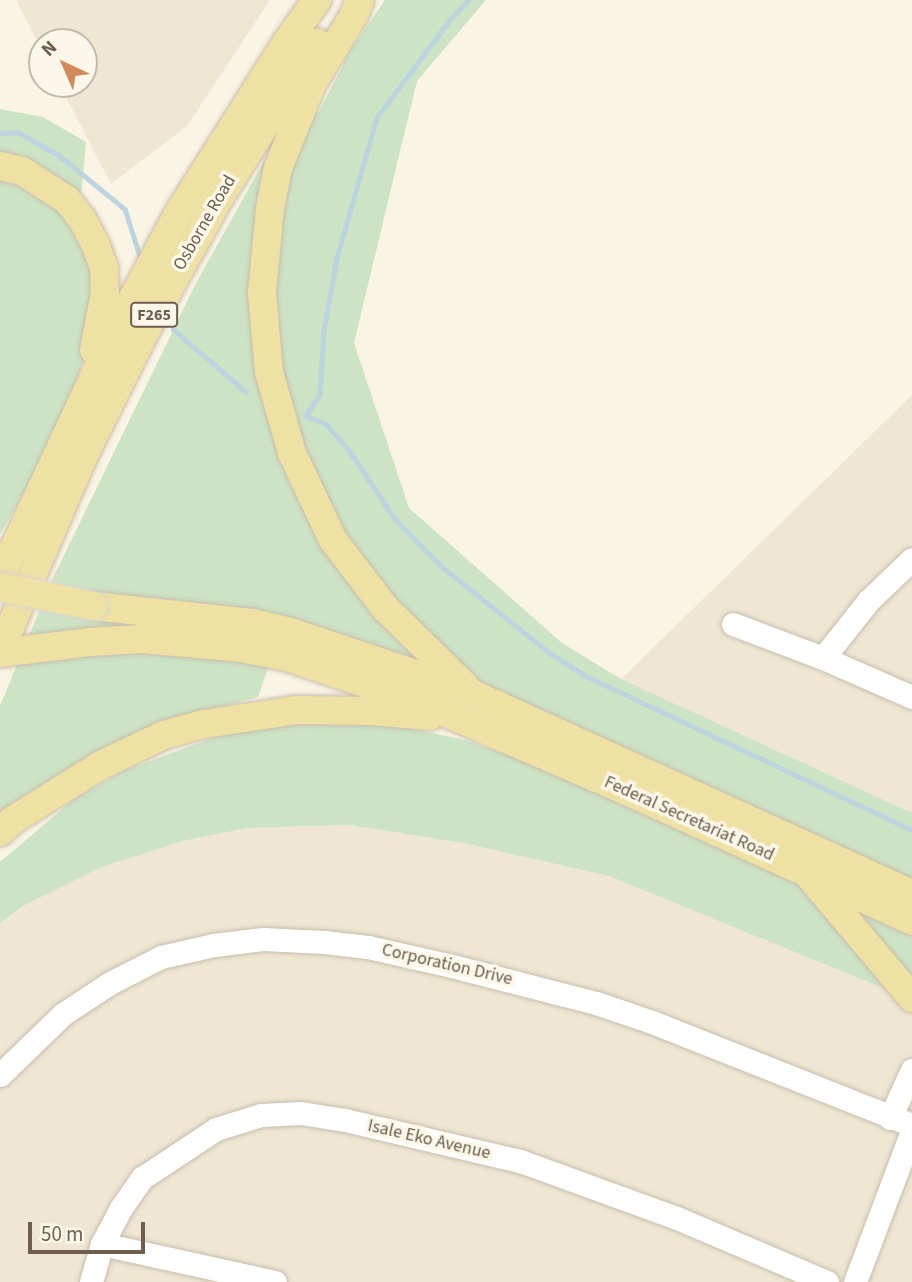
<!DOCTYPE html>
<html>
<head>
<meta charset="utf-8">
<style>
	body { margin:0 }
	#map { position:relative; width:912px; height:1282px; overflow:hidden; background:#f9f4e4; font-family:"Source Sans 3",sans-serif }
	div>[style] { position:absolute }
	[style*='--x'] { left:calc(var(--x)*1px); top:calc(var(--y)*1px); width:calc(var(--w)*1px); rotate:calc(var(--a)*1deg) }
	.residential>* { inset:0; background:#efe7d3 }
	.green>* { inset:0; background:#cce4c4 }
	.stream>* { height:4.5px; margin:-2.25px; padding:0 2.25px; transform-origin:2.25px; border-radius:2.25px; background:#bbd4df }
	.roads { filter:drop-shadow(0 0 2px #c8bdac) drop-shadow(0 0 2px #c8bdac) }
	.minor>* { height:23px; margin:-11.5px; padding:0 11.5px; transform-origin:11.5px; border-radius:11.5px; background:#fff }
	.major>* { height:28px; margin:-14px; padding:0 14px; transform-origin:14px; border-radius:14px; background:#efe0a4 }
	.bridges { filter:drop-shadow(0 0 2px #d9d5d1) drop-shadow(0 0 2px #d9d5d1) }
	.major-bridge>* { height:28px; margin:-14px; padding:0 14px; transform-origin:14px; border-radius:14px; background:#efe0a4 }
	span { translate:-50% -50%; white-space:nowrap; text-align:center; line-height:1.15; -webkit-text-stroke:7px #fcf8e9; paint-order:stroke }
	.shield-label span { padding:2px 5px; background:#fcf8e9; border:2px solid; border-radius:5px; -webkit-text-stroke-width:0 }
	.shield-label { font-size:16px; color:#6d5e4d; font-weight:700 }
	.street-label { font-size:18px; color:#6d5e4d }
	.north { position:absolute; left:28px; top:28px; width:70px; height:70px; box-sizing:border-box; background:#fcf8e9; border:2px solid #c3baab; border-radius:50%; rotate:316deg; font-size:19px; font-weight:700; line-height:28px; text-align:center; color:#6d5e4d }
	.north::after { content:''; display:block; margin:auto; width:24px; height:32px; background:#d38959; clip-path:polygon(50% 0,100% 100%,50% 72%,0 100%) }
	.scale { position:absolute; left:28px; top:1222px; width:117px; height:32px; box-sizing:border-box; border:4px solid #6d5e4d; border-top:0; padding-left:9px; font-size:21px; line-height:24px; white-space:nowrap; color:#6d5e4d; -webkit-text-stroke:5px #fcf8e9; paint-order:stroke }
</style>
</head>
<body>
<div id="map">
	<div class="residential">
		<i style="clip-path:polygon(16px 0,270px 0,187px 126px,111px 184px,59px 84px,84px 84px,84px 42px,42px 42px,42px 50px)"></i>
		<i style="clip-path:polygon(912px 395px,912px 813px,621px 679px)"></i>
		<i style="clip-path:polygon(350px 825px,463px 843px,609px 876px,893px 992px,912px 1011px,912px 1282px,0 1282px,0 923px,23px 906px,102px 867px,183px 841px,248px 828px)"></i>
	</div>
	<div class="green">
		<i style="clip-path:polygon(385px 0,486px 0,417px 81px,354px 343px,409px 508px,562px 643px,621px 679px,912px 813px,912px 879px,285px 619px,258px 697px,138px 731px,77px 764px,0 823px,0 706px,52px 580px,195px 285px,279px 134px,319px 112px,350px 51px)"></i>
		<i style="clip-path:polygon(0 109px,43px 117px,86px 142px,78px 230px,98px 270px,97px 317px,73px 391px,22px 497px,0 534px)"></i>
		<i style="clip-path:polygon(374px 721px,465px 740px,529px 763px,912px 935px,912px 1000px,609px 876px,463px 843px,350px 825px,248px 828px,183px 841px,102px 867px,23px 906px,0 923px,0 862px,73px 800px,123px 771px,215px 737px,301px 722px)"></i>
	</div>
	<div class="stream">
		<i style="--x:469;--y:0;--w:26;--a:133"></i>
		<i style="--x:451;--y:19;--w:124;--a:126.8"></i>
		<i style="--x:377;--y:118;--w:146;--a:105.9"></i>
		<i style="--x:337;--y:258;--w:75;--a:100"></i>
		<i style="--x:324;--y:332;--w:63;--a:93.6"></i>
		<i style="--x:320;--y:395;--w:25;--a:124"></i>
		<i style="--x:306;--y:416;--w:22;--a:22"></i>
		<i style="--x:326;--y:424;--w:38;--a:49"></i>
		<i style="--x:351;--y:453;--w:79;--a:56.3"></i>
		<i style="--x:395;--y:519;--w:64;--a:45.6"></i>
		<i style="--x:440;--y:565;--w:142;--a:38.7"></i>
		<i style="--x:551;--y:654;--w:39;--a:32"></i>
		<i style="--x:584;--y:675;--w:363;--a:25.3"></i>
		<i style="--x:0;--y:133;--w:18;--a:-3"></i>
		<i style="--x:18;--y:132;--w:48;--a:29.7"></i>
		<i style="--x:60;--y:156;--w:84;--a:39.2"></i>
		<i style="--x:125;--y:209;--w:52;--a:72.3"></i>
		<i style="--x:173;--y:329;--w:96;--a:40.8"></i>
	</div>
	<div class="roads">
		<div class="minor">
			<i style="--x:733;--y:624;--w:96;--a:20.7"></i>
			<i style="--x:823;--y:658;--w:97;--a:23.7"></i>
			<i style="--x:823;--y:658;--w:74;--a:-51.6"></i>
			<i style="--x:869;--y:600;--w:59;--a:-43.6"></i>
			<i style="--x:0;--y:1075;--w:88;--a:-44.1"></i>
			<i style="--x:63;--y:1014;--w:56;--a:-33.4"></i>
			<i style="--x:110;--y:983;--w:57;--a:-27"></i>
			<i style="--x:161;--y:957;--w:54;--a:-12.8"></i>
			<i style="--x:214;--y:945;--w:49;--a:-7"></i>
			<i style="--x:263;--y:939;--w:61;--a:2.8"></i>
			<i style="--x:324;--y:942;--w:44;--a:6.5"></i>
			<i style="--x:368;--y:947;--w:86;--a:12.7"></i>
			<i style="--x:452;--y:966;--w:149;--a:14.4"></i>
			<i style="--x:596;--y:1003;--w:59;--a:18.7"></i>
			<i style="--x:652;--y:1022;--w:280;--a:21.6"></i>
			<i style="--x:890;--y:1118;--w:53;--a:-65.4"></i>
			<i style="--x:102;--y:1244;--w:177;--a:12.4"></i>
			<i style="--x:91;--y:1282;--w:40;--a:-74"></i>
			<i style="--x:102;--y:1244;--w:41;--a:-62.2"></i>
			<i style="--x:121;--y:1208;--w:37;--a:-55"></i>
			<i style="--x:142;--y:1178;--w:89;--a:-33.5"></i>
			<i style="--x:216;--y:1129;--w:47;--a:-17.3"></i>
			<i style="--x:261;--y:1115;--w:40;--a:-2.9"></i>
			<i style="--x:301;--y:1113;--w:45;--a:9"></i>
			<i style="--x:345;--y:1120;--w:180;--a:13.2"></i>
			<i style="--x:520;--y:1161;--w:167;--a:20"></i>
			<i style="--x:677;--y:1218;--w:163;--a:23.1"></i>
			<i style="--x:855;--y:1282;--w:161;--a:-69.3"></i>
		</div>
		<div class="major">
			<i style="--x:360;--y:0;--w:16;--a:112"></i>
			<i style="--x:354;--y:15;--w:81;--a:121.3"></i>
			<i style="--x:312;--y:84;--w:91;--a:112"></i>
			<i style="--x:278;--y:168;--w:41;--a:101.3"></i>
			<i style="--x:270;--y:208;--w:85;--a:95.4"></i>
			<i style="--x:262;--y:293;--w:79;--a:84.9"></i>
			<i style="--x:269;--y:372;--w:84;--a:74.1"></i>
			<i style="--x:292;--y:453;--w:96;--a:64.8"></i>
			<i style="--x:333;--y:540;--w:86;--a:52.6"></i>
			<i style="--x:385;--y:608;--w:112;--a:44.3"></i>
			<i style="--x:0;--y:166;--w:23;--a:13"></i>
			<i style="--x:22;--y:171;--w:54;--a:32.8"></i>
			<i style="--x:67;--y:200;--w:24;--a:52"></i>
			<i style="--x:82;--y:219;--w:27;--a:62"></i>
			<i style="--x:95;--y:243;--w:27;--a:70"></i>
			<i style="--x:104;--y:268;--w:25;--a:88"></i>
			<i style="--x:105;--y:293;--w:58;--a:100.9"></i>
			<i style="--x:0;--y:578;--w:270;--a:-65"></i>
			<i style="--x:114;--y:333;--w:135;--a:-61.7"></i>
			<i style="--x:178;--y:214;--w:202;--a:-57.7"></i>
			<i style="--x:286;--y:43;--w:53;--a:-54.2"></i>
			<i style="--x:93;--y:606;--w:160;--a:6.1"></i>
			<i style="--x:252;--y:623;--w:40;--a:13"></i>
			<i style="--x:291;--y:632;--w:141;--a:18.6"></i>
			<i style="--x:425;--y:677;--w:53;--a:19.8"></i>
			<i style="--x:475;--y:695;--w:480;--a:24.5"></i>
			<i style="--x:0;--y:651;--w:213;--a:-66.8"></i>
			<i style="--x:84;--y:455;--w:140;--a:-63.6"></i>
			<i style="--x:146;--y:330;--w:149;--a:-61"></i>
			<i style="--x:218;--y:200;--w:186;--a:-57.8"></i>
			<i style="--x:0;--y:653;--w:90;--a:-7"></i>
			<i style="--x:89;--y:642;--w:52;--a:-3.3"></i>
			<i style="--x:141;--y:639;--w:100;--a:5.1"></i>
			<i style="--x:241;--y:648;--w:47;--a:11.1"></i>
			<i style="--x:287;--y:657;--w:138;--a:18.6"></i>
			<i style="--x:418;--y:701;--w:225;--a:23.3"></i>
			<i style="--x:625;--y:790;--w:315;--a:24.5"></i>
			<i style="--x:0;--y:832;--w:18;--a:-43"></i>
			<i style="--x:13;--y:820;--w:102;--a:-32.1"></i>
			<i style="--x:99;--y:766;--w:72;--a:-25.5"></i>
			<i style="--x:164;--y:735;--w:41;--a:-15.4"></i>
			<i style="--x:204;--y:724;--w:95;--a:-8.5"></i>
			<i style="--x:298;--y:710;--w:73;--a:0.8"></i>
			<i style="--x:371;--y:711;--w:59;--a:4.8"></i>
			<i style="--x:811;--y:878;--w:157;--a:49.9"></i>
		</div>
	</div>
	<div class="bridges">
		<div class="major-bridge">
			<i style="--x:0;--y:587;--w:95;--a:11.5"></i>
		</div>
	</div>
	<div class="shield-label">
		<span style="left:154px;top:315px">F265</span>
	</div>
	<div class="street-label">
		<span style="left:205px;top:223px;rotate:-60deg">Osborne Road</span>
		<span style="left:689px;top:819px;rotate:24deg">Federal Secretariat Road</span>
		<span style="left:447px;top:965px;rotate:13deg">Corporation Drive</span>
		<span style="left:429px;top:1140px;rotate:13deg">Isale Eko Avenue</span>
	</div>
	<div class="north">N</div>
	<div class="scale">50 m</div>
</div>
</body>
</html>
